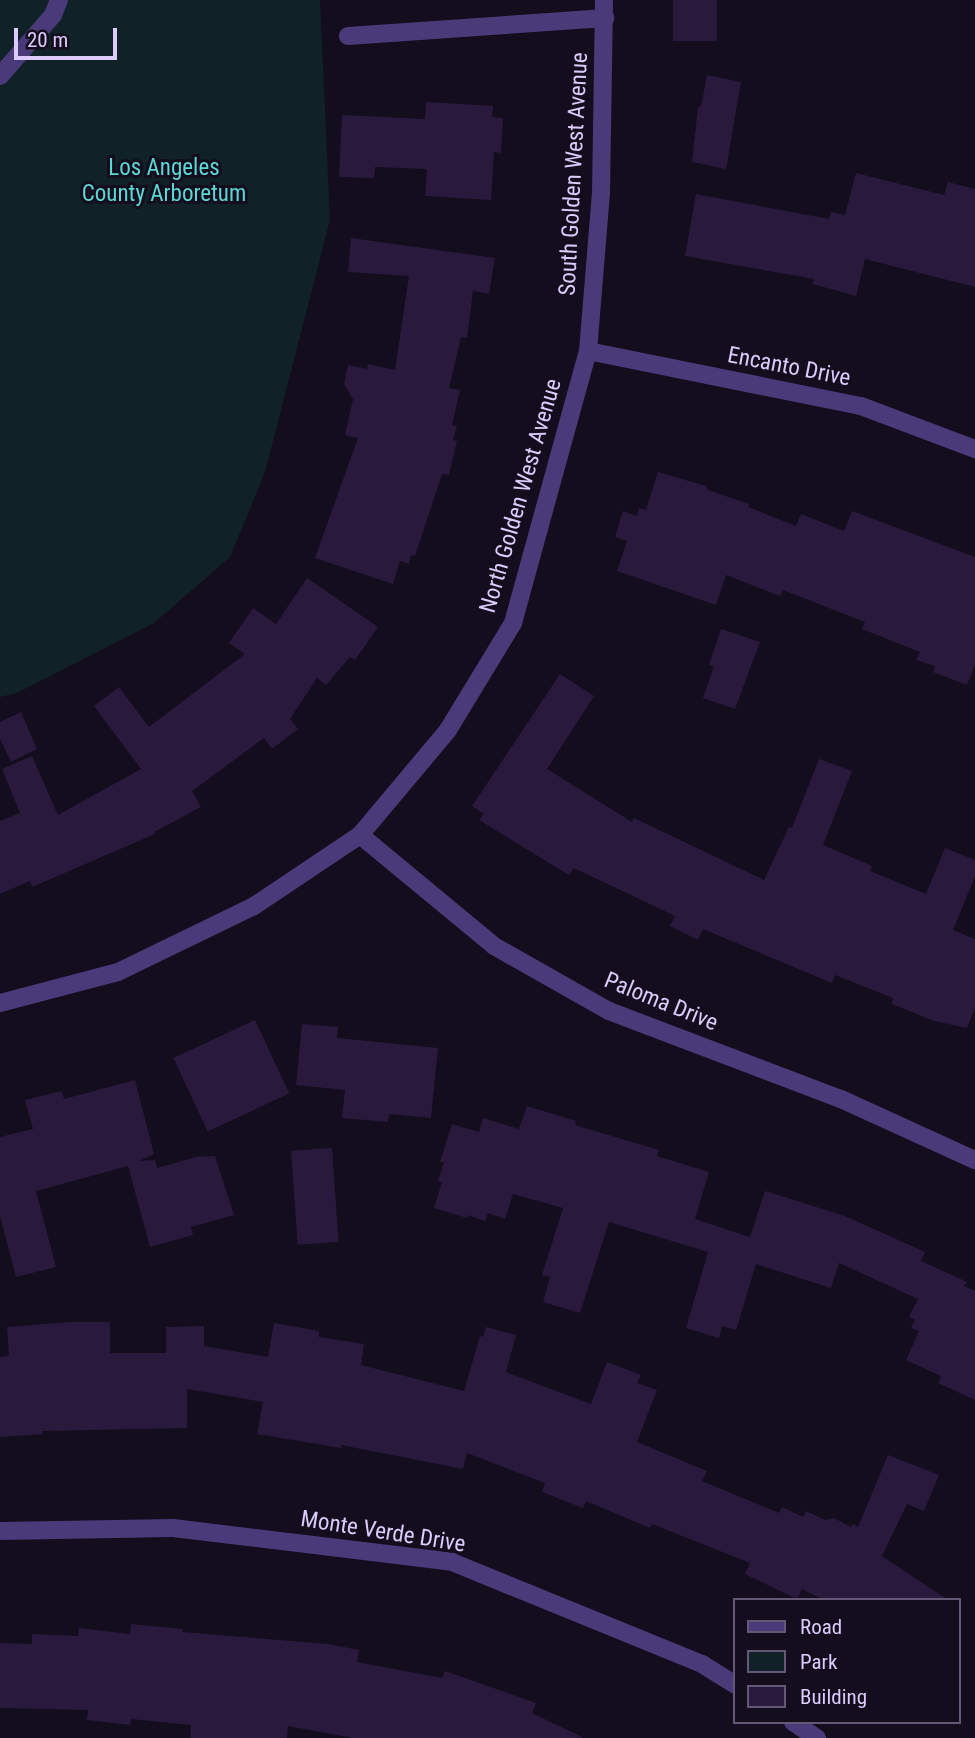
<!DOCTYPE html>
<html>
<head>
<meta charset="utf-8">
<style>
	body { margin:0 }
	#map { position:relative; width:975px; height:1738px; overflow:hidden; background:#130d1d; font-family:"Roboto Condensed",sans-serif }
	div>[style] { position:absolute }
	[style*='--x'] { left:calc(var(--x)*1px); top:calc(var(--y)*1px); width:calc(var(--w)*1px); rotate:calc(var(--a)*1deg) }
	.green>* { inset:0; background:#102227 }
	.building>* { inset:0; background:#291a3d; transform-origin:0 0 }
	.pedestrian>* { height:18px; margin:-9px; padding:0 9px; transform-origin:9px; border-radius:9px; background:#4b3a7a }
	.minor>* { height:18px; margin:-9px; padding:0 9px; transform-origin:9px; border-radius:9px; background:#4b3a7a }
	span { translate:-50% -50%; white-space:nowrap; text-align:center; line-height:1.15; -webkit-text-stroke:6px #130d1d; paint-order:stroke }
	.park-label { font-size:23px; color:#5cd8d5 }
	.street-label { font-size:23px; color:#dccbfc }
	.legend { position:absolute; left:733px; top:1598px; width:228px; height:126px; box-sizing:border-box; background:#130d1d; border:2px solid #635976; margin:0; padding:9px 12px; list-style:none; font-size:21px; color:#dccbfc }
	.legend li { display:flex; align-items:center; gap:14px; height:35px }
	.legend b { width:35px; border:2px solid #635976 }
	.scale { position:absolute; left:14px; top:28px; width:103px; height:32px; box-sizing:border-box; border:4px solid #dccbfc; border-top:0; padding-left:9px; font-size:21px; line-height:24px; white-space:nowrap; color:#dccbfc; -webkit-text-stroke:5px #130d1d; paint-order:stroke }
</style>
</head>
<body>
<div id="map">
	<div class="green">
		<i style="clip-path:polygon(0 0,320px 0,330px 220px,265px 472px,230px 557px,154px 623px,17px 693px,0 697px)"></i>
	</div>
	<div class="building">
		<i style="left:673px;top:0;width:44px;height:41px"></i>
		<i style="clip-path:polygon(707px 75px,741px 82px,726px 169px,692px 162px,698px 107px,701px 107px)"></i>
		<i style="clip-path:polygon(426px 102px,493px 106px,492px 117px,503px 118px,501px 153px,494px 152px,491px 200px,425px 196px,427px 169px,375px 167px,374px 178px,339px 177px,342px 115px,425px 119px)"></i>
		<i style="clip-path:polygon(856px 173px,944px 195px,948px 182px,975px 189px,975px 287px,865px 259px,856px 296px,813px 284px,814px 279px,685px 256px,696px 194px,829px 219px,831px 212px,845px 215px)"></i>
		<i style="clip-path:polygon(351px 238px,495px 258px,489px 294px,473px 291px,467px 338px,461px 337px,449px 388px,460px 390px,452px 425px,457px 426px,453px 440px,457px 441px,449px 475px,442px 474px,415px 556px,411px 555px,409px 564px,400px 561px,393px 584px,315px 558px,358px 438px,345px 435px,353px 399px,344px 384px,348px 365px,367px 369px,368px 364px,395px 370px,409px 276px,348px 272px)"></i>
		<i style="clip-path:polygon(658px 472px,706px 486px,708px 490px,749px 504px,748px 507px,796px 526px,801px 514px,844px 531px,852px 511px,975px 557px,975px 664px,967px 685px,933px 672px,935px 666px,916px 660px,920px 652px,862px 629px,865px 622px,783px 590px,780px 596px,726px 575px,716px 605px,617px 571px,627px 541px,615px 537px,623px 511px,637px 516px,639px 508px,646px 510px)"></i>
		<i style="clip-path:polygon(307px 578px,378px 627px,355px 660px,350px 657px,326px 685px,317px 678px,290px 719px,298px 729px,272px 749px,264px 738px,192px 791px,201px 807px,154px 832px,155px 834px,32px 887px,30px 881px,0 894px,0 821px,20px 813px,2px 769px,32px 756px,58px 815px,141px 769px,94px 706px,119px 687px,149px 727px,245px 654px,229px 643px,253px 608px,276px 624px)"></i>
		<i style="clip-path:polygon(721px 629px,760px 642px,735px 709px,703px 698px,714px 666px,709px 665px)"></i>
		<i style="clip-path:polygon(560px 674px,594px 696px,547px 769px,632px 822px,634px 818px,764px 880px,789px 827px,792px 828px,819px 759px,852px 771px,823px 845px,872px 866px,870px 871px,926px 894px,945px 848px,975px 860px,975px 876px,953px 930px,975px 939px,975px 1008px,967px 1028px,934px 1021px,892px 1004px,893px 998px,835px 975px,832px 983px,703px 929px,698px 940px,670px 926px,675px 916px,574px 868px,569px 875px,479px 820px,484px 814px,472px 806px)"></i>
		<i style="clip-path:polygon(21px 712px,37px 749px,11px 762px,0 739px,0 722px)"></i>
		<i style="left:255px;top:1020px;width:81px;height:90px;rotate:65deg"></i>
		<i style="clip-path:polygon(302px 1024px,338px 1027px,337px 1038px,438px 1048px,431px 1118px,389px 1114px,388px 1122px,342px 1118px,345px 1090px,296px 1085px)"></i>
		<i style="clip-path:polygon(135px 1080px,154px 1154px,139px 1161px,155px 1160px,157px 1168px,196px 1157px,215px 1156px,234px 1215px,191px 1227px,193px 1235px,150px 1247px,128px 1166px,36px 1191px,56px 1267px,16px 1277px,0 1216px,0 1137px,33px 1129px,25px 1100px,62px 1091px,64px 1099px)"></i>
		<i style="clip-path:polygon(527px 1106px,576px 1121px,575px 1125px,659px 1150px,657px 1156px,709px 1172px,695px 1219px,750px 1237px,765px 1191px,845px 1216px,925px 1252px,921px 1261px,967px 1282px,964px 1286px,975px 1291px,975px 1400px,938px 1383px,941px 1376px,906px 1360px,919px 1331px,911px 1328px,915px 1320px,909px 1317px,918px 1299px,839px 1263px,831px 1288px,756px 1264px,736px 1330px,722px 1326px,719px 1338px,686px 1328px,708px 1252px,609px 1222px,580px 1313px,543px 1302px,550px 1277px,542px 1275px,563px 1208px,513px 1194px,505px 1219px,488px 1213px,485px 1221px,468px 1215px,467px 1218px,434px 1208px,442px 1182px,438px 1181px,444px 1162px,440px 1162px,452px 1124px,479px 1132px,483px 1118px,519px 1129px)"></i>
		<i style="left:332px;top:1148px;width:94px;height:41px;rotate:86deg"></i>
		<i style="clip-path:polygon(70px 1322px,110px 1322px,110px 1353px,166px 1353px,166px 1327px,204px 1326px,204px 1346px,268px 1357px,274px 1323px,319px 1331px,319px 1337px,364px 1344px,361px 1365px,464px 1391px,480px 1336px,483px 1337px,486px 1327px,516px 1335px,506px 1372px,591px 1404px,607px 1362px,641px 1375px,637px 1383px,657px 1390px,637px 1442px,707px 1471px,702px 1481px,779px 1513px,782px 1507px,803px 1517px,806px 1511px,825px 1520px,834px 1518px,851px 1527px,853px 1524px,858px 1527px,888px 1455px,939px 1475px,924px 1511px,907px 1504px,882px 1556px,948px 1600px,824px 1600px,802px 1589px,797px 1599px,745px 1574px,750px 1563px,652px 1524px,650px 1528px,586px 1501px,583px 1508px,542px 1492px,545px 1483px,467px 1453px,463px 1469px,341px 1445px,341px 1448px,257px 1434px,263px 1402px,187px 1389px,187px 1428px,42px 1431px,43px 1434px,0 1437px,0 1357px,9px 1356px,7px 1327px)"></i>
		<i style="clip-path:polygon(131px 1624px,183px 1629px,182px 1632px,328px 1644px,359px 1650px,357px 1662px,442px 1678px,445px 1671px,536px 1703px,532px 1713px,584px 1738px,353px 1738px,288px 1726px,287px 1738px,190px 1738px,191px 1725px,131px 1719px,130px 1725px,87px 1720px,88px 1710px,0 1708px,0 1643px,32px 1644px,32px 1634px,78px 1636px,79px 1628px,130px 1634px)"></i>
	</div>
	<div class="pedestrian">
		<i style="--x:0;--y:76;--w:81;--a:-49"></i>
		<i style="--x:53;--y:15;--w:16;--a:-68"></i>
	</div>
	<div class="minor">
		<i style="--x:348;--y:36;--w:258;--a:-4"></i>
		<i style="--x:588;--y:351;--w:278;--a:11.4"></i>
		<i style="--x:861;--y:406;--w:122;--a:20.7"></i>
		<i style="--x:360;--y:835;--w:174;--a:39.6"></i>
		<i style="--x:494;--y:946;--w:132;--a:29.5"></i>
		<i style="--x:609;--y:1011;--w:248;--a:20.8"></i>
		<i style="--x:841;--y:1099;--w:147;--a:24.5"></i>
		<i style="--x:0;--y:1003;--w:122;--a:-14.7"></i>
		<i style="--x:118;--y:972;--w:151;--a:-25.9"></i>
		<i style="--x:254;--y:906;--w:128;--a:-33.8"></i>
		<i style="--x:360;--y:835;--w:137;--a:-50"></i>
		<i style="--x:448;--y:730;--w:125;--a:-58.7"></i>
		<i style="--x:513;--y:623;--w:282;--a:-74.6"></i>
		<i style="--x:588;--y:351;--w:159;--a:-85.3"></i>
		<i style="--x:601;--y:193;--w:193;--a:-89.1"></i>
		<i style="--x:0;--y:1531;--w:173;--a:-1"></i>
		<i style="--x:173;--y:1528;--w:281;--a:6.9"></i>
		<i style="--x:452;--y:1562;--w:270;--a:22.2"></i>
		<i style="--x:702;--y:1664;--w:39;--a:32"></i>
		<i style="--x:793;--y:1722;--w:29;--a:34"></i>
	</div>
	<div class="park-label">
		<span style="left:164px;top:181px">Los Angeles<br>County Arboretum</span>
	</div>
	<div class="street-label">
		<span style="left:574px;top:174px;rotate:-87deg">South Golden West Avenue</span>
		<span style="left:789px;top:367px;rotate:11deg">Encanto Drive</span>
		<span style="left:521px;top:496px;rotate:-74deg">North Golden West Avenue</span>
		<span style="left:661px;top:1002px;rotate:22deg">Paloma Drive</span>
		<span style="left:383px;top:1532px;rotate:9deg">Monte Verde Drive</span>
	</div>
	<ul class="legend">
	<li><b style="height:9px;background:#4b3a7a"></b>Road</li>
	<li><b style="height:19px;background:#102227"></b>Park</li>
	<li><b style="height:19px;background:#291a3d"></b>Building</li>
	</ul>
	<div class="scale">20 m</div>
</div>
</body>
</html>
